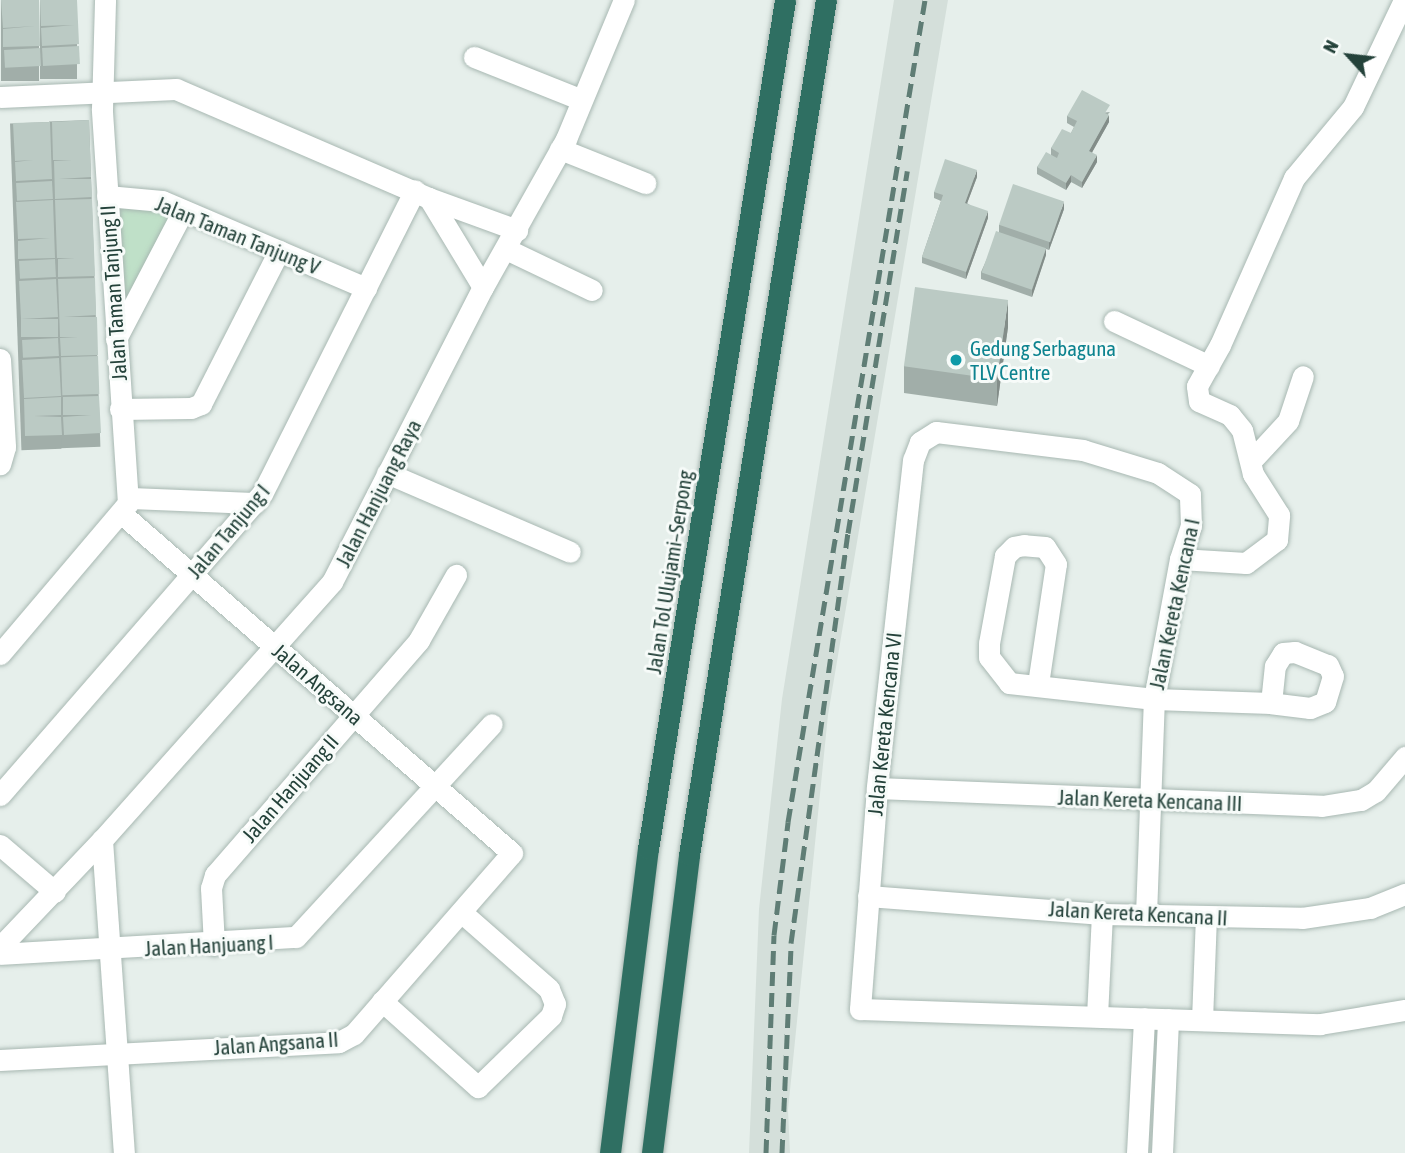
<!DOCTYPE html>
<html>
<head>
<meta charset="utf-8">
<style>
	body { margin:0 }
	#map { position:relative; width:1405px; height:1153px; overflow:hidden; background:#e6efeb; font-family:"Asap Condensed",sans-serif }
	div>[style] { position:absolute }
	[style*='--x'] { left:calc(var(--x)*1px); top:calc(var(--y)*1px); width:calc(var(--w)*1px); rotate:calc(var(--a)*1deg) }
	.built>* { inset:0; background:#d4dfda }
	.green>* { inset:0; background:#bfe0c8 }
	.roads { filter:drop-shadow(0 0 2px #a8b8b2) drop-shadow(0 0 2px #a8b8b2) }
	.minor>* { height:21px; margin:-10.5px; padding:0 10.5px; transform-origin:10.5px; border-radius:10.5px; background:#fff }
	.highway>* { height:21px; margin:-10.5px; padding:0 10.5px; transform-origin:10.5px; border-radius:10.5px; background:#2f6f62 }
	.rail>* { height:5px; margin-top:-2.5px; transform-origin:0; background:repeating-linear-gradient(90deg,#5f7d75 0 14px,transparent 0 21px) }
	.wall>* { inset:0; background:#a1aea9; transform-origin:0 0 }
	.shaded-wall>* { inset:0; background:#838d89 }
	.building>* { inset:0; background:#bbcac4; transform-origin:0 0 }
	.dots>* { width:19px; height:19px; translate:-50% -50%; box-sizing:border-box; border:4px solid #f7fbf9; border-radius:50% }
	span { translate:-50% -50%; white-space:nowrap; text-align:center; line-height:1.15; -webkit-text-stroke:6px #f7fbf9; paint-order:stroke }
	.street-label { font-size:21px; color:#24423a }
	.culture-label { font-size:21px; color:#0d838f }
	.left { translate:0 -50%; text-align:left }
	.north { position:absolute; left:1314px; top:21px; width:70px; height:70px; -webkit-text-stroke:5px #f7fbf9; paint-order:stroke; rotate:297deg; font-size:19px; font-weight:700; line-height:28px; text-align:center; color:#24423a }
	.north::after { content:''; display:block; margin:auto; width:24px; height:32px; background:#24423a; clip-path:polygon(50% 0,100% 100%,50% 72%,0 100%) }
</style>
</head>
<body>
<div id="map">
	<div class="built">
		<i style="clip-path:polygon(894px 0,948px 0,828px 715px,788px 1110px,790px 1153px,749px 1153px,759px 909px,782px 699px)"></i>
	</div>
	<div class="green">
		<i style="clip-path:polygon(142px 204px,174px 217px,122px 317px,114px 205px)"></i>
	</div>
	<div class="roads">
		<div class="minor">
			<i style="--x:474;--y:57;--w:116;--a:21.7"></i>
			<i style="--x:0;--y:97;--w:176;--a:-2.6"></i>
			<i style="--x:176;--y:89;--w:275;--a:23.3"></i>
			<i style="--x:429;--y:198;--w:94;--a:20"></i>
			<i style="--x:560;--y:149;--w:92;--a:21.8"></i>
			<i style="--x:107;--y:196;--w:55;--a:5.2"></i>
			<i style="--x:162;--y:201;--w:222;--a:23.1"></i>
			<i style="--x:429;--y:198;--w:104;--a:58.8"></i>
			<i style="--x:506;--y:249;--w:95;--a:25.5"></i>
			<i style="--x:1114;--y:321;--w:105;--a:25.3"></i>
			<i style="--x:116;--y:339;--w:144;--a:-62.4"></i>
			<i style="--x:0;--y:359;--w:88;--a:86.7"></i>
			<i style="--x:5;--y:447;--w:18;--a:106"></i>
			<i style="--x:120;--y:409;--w:71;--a:-0.8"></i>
			<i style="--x:191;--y:408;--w:11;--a:-22"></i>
			<i style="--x:201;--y:404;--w:172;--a:-63"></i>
			<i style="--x:1252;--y:460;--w:53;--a:-47.3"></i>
			<i style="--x:1288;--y:421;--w:47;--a:-71.6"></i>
			<i style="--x:387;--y:473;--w:199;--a:23.3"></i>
			<i style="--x:129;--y:498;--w:126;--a:2.3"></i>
			<i style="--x:1180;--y:559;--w:66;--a:3.5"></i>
			<i style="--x:1246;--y:563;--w:39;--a:-37"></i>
			<i style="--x:1277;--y:540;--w:25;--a:-85"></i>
			<i style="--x:1279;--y:515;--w:49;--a:-122.4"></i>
			<i style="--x:1253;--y:474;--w:45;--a:-104"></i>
			<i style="--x:1242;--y:430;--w:19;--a:-129"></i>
			<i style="--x:1230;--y:415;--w:34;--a:-156"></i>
			<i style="--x:1199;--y:401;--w:15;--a:-98"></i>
			<i style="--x:1197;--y:386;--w:47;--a:-60.7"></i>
			<i style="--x:1220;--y:345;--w:183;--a:-66.1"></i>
			<i style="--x:1294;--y:178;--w:92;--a:-50.3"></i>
			<i style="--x:1353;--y:107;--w:119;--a:-64.5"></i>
			<i style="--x:0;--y:654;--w:198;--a:-49.7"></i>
			<i style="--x:128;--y:503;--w:395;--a:-93.8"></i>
			<i style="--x:102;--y:109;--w:109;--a:-88.4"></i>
			<i style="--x:1038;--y:684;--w:121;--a:-81.5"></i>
			<i style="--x:1056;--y:564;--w:20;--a:-123"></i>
			<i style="--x:1045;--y:547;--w:21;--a:-175"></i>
			<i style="--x:1024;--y:545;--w:10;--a:169"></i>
			<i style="--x:1014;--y:547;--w:13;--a:135"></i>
			<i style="--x:1005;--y:556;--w:88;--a:100.4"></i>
			<i style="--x:989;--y:643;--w:14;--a:90"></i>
			<i style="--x:989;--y:657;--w:33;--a:52"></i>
			<i style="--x:1009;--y:683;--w:146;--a:6.3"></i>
			<i style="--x:1154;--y:699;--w:117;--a:2"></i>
			<i style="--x:1271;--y:703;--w:37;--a:-84"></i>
			<i style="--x:1275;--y:666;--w:15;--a:-58"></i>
			<i style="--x:1283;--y:653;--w:12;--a:-5"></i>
			<i style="--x:1295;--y:652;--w:35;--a:22"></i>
			<i style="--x:1328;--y:665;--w:12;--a:66"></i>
			<i style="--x:1333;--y:676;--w:27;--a:107"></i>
			<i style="--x:1325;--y:702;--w:16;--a:158"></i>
			<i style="--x:1310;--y:708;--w:39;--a:-173"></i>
			<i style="--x:877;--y:788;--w:445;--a:2.3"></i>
			<i style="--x:1322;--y:806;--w:39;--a:-9"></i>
			<i style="--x:1361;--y:800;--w:17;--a:-31"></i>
			<i style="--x:1376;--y:791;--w:45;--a:-49.5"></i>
			<i style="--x:0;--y:795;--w:399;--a:-49"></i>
			<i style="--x:262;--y:494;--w:340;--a:-63.3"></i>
			<i style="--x:102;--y:840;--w:314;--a:86"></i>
			<i style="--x:0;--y:845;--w:72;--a:40.5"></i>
			<i style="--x:868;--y:896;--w:235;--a:4.4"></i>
			<i style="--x:1102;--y:914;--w:200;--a:1.1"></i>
			<i style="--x:1302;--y:918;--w:69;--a:-8.4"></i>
			<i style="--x:1370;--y:908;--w:38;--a:-22"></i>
			<i style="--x:1146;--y:915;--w:216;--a:-87.9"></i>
			<i style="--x:1154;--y:699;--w:142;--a:-79.5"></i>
			<i style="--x:1180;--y:559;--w:35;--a:-72"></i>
			<i style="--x:1191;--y:526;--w:32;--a:-92"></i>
			<i style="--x:1190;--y:494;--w:38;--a:-147"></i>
			<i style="--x:1158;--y:473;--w:78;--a:-163"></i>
			<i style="--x:1083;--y:450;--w:148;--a:-173"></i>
			<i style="--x:936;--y:432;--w:19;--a:148"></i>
			<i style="--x:920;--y:442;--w:19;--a:111"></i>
			<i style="--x:913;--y:460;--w:330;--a:96.3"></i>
			<i style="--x:877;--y:788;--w:222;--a:94.4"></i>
			<i style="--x:860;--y:1009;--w:460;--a:1.9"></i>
			<i style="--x:1320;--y:1024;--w:86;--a:-9.4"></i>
			<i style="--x:214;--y:945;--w:57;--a:-93"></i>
			<i style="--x:211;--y:888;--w:14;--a:-73"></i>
			<i style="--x:215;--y:875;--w:311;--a:-49"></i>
			<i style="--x:419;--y:640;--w:75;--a:-60.4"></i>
			<i style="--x:0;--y:947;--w:148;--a:-46.4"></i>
			<i style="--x:102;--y:840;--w:346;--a:-48.3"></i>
			<i style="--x:332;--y:582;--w:331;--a:-62.9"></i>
			<i style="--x:483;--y:287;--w:170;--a:-60.7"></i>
			<i style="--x:566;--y:139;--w:151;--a:-67.4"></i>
			<i style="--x:0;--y:954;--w:296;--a:-3.3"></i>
			<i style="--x:296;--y:937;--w:289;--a:-47.4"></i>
			<i style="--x:382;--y:1001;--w:129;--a:41.9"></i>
			<i style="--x:478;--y:1087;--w:102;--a:-44.2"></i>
			<i style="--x:551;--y:1016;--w:13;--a:-72"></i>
			<i style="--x:555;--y:1004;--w:16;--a:-112"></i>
			<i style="--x:549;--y:989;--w:117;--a:-138.8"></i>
			<i style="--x:1097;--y:1016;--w:102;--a:-87.2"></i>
			<i style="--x:1202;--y:1020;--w:103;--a:-87.8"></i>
			<i style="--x:0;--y:1060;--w:339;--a:-3"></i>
			<i style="--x:339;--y:1042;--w:17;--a:-28"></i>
			<i style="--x:354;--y:1034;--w:240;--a:-48.9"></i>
			<i style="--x:512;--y:853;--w:517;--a:-139"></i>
			<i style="--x:1137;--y:1153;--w:135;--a:-87"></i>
			<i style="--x:1162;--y:1153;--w:134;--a:-87.4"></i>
		</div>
		<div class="highway">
			<i style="--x:610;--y:1153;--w:306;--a:-82.9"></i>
			<i style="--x:648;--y:849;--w:860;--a:-80.83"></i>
			<i style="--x:652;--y:1153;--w:300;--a:-82.9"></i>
			<i style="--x:689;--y:855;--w:866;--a:-80.9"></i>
		</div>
	</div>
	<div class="rail">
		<i style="--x:766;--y:1153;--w:218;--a:-87.9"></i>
		<i style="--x:774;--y:935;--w:114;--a:-82.9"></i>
		<i style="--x:788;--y:822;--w:833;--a:-80.54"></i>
		<i style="--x:782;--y:1153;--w:210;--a:-87.5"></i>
		<i style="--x:791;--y:943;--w:414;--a:-82.1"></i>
		<i style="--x:848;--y:533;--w:367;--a:-80.7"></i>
	</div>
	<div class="wall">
		<i style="left:1px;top:0;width:38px;height:81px"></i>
		<i style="left:40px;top:0;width:37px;height:79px"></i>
		<i style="clip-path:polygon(1110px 112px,1108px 114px,1109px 122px,1092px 152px,1097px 162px,1082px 188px,1071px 182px,1066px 190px,1037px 174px,1037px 167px,1051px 155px,1051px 148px,1071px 133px,1074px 127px,1067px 123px,1067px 116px)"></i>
		<i style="left:89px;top:120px;width:327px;height:40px;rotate:88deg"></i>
		<i style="left:50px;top:122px;width:327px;height:40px;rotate:88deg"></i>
		<i style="clip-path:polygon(977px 177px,967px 203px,988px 218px,966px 279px,922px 263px,922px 257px,941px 201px,934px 198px,934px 192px)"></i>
		<i style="clip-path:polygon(1064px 209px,1049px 250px,1046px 249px,1046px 255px,1032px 297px,981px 279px,981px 272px,999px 232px,999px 225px)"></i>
		<i style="clip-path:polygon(1008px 327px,997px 406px,904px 393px,904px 366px)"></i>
	</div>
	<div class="shaded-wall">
		<i style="clip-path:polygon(1109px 115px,1109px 122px,1089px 158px,1089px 151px)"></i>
		<i style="clip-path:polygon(1097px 155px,1097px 162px,1082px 188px,1082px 182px)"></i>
		<i style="clip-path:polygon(977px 170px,977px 177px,965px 209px,965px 203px)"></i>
		<i style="clip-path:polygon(1071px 175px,1071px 182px,1066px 190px,1066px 183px)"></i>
		<i style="clip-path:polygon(1064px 202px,1064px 209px,1049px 250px,1049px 243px)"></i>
		<i style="clip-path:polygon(988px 211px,988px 218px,966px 279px,966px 272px)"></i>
		<i style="clip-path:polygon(1046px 248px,1046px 255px,1032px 297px,1032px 290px)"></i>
		<i style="clip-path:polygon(1008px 300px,1008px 327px,997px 406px,997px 379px)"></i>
	</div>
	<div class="building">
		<i style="clip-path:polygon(1px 0,39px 0,40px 46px,3px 47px,3px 29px,35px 26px,3px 28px)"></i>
		<i style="clip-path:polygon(40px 0,77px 0,79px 44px,42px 46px,41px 28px,74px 25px,41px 26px)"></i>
		<i style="left:79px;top:46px;width:18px;height:37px;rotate:87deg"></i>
		<i style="left:40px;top:48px;width:18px;height:36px;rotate:87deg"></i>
		<i style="clip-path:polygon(1082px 90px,1110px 105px,1105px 113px,1109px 115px,1089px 151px,1097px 155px,1082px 182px,1071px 175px,1066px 183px,1037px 167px,1046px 152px,1057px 158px,1059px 153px,1051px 148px,1062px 129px,1071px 133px,1077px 121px,1067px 116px)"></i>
		<i style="clip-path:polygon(89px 120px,91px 177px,59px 179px,91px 179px,92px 197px,55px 199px,54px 161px,72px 160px,53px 160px,52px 122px)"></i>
		<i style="clip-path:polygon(50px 122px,52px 179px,16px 181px,15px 162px,33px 160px,15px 161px,13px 123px)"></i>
		<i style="clip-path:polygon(945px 159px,977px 170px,965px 203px,988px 211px,966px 272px,922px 257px,943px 195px,934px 192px)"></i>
		<i style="left:52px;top:181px;width:18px;height:36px;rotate:87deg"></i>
		<i style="left:1013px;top:184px;width:54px;height:43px;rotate:19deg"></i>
		<i style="clip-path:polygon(92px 199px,95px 276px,58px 277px,58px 259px,75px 258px,57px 258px,55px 200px)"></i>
		<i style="clip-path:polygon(53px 200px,55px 258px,18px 259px,18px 241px,50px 238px,18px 239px,16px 202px)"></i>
		<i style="left:996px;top:231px;width:53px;height:44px;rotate:19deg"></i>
		<i style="left:55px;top:259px;width:18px;height:36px;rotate:87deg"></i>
		<i style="clip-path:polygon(95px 278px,96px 315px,64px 317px,97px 317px,98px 355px,61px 356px,60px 338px,78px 337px,60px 337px,58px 279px)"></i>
		<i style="left:56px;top:279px;width:38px;height:37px;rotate:87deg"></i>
		<i style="left:915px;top:287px;width:94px;height:80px;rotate:8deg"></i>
		<i style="left:58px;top:319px;width:18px;height:37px;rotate:90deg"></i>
		<i style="left:58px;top:338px;width:18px;height:36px;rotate:87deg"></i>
		<i style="left:98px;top:356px;width:38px;height:37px;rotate:88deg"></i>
		<i style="left:59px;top:358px;width:38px;height:37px;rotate:87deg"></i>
		<i style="clip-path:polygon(99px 396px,101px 433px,64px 435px,63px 417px,91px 415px,63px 415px,63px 397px)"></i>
		<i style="clip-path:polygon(61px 397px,61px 415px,34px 416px,61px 417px,62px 435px,25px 436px,24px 399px)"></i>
	</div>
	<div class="dots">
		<i style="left:956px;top:360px;background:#0f9aa8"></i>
	</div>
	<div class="street-label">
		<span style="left:238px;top:235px;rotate:22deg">Jalan Taman Tanjung V</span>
		<span style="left:113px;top:293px;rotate:-94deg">Jalan Taman Tanjung II</span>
		<span style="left:378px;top:493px;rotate:-63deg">Jalan Hanjuang Raya</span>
		<span style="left:228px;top:531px;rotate:-50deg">Jalan Tanjung I</span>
		<span style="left:669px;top:572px;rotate:-81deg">Jalan Tol Ulujami–Serpong</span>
		<span style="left:1174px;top:604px;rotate:-78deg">Jalan Kereta Kencana I</span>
		<span style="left:318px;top:684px;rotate:41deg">Jalan Angsana</span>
		<span style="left:884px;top:724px;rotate:-84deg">Jalan Kereta Kencana VI</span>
		<span style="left:290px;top:788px;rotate:-49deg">Jalan Hanjuang II</span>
		<span style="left:1150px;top:800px;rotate:2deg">Jalan Kereta Kencana III</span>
		<span style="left:1138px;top:913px;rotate:3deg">Jalan Kereta Kencana II</span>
		<span style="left:209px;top:945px;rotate:-3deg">Jalan Hanjuang I</span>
		<span style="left:276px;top:1043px;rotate:-4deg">Jalan Angsana II</span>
	</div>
	<div class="culture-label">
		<span class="left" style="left:970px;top:360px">Gedung Serbaguna<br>TLV Centre</span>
	</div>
	<div class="north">N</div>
</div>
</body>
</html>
